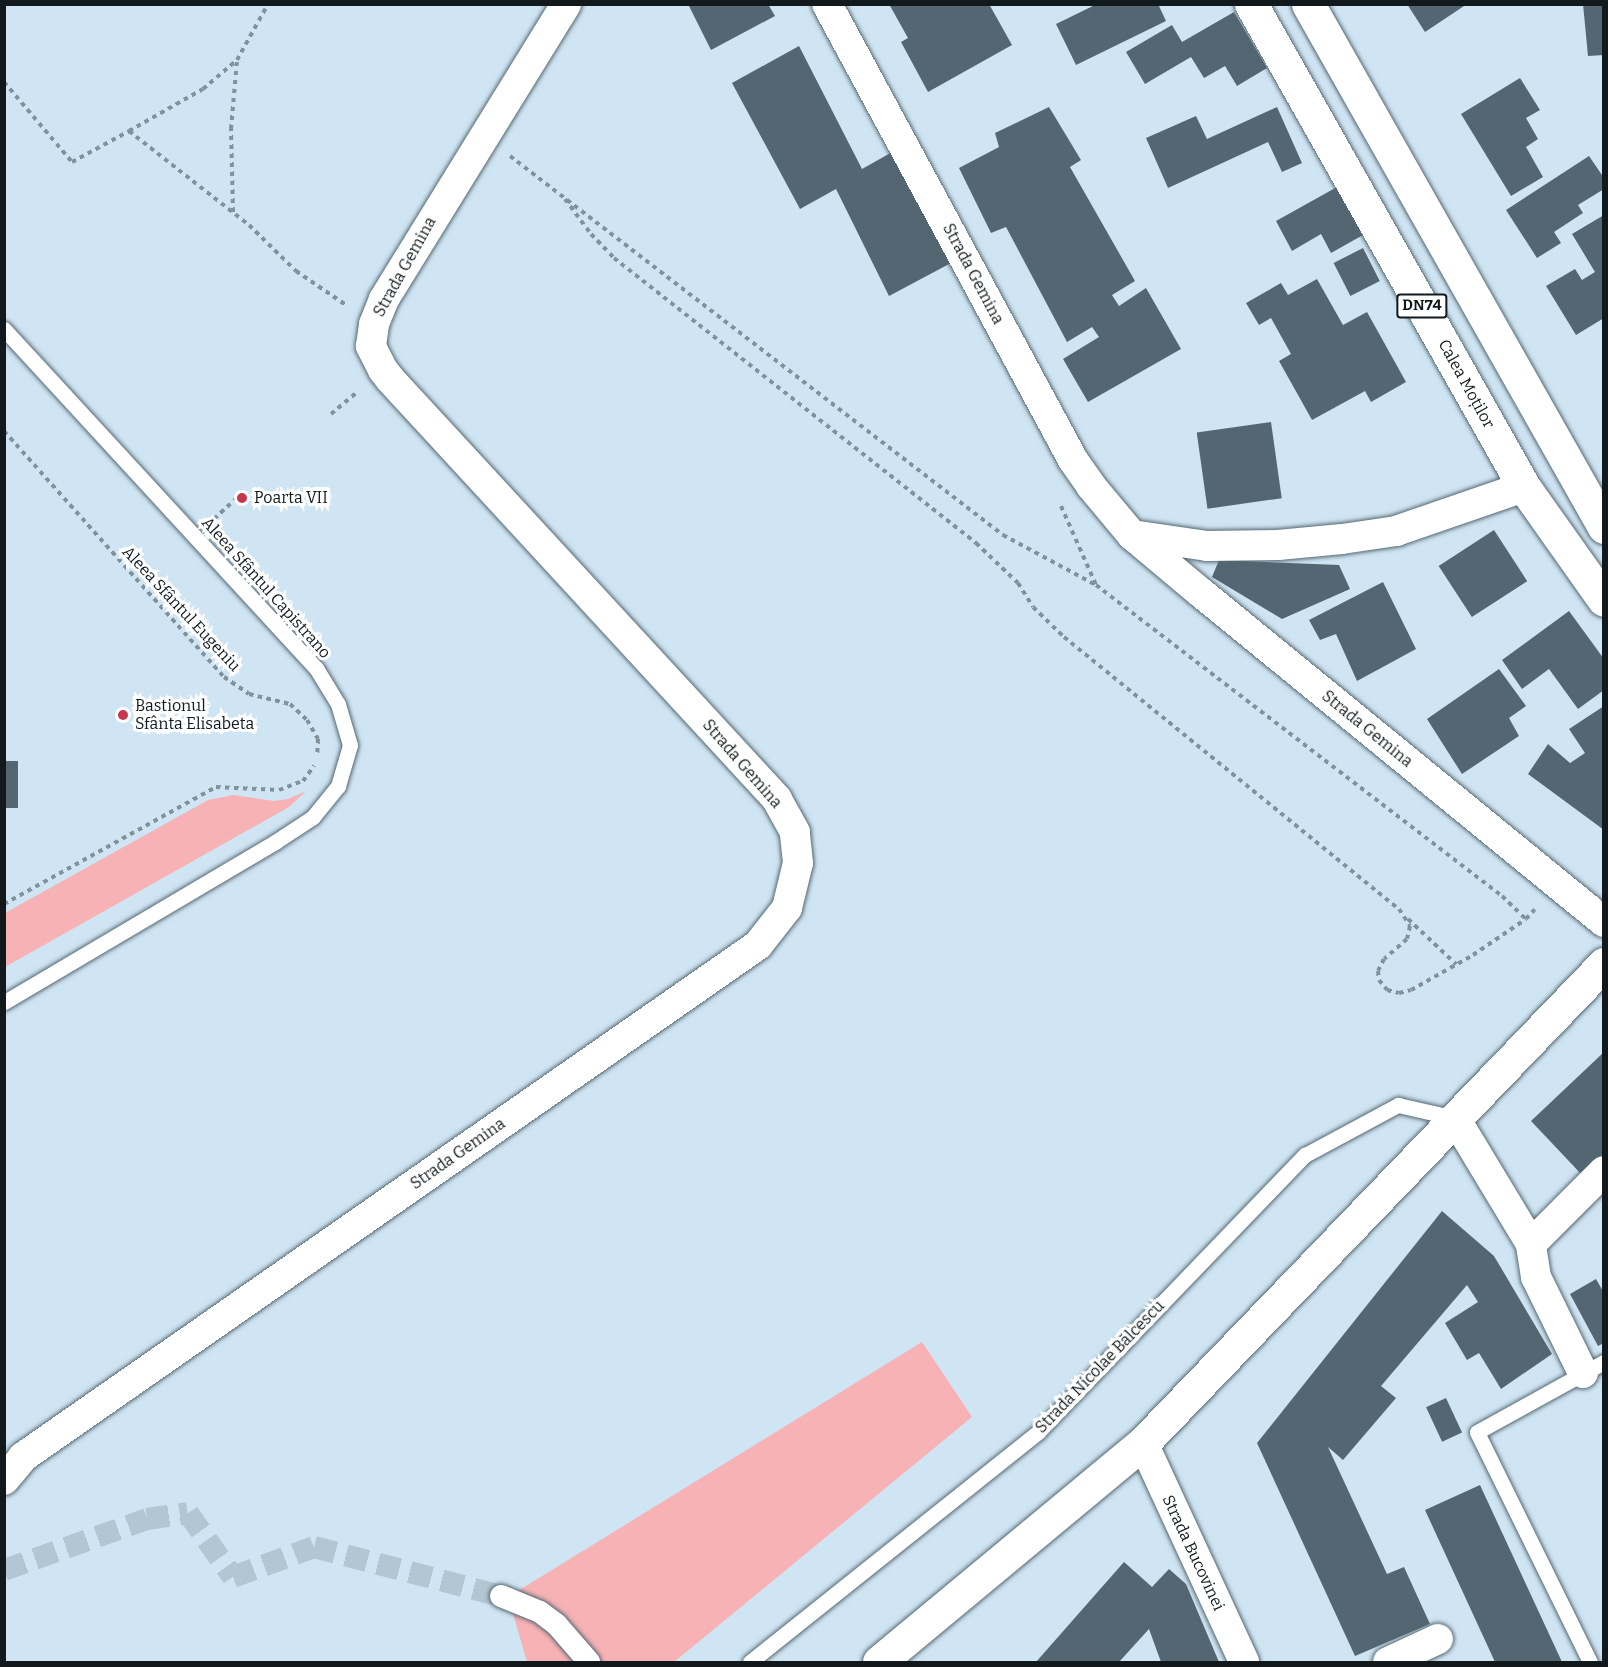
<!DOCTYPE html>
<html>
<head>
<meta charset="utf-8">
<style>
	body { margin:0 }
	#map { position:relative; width:1608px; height:1667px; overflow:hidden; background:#d0e5f3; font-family:Bitter,serif }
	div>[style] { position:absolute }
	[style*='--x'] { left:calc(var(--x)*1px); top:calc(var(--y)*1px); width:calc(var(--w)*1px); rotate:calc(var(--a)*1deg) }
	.green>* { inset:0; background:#f7b2b5 }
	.building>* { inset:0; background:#536672; transform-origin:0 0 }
	.pedestrian-tunnel>* { height:22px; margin-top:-11px; transform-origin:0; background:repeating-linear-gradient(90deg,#b3c6d3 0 22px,transparent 0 33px) }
	.path>* { height:4px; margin-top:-2px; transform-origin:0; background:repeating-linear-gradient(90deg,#82929c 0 4.5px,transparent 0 9px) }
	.roads { filter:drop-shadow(0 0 2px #556873) drop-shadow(0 0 2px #556873) }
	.service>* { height:15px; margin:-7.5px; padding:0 7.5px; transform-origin:7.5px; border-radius:7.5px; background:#fff }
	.pedestrian>* { height:22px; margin:-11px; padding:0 11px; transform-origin:11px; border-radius:11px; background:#fff }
	.minor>* { height:30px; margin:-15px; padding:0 15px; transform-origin:15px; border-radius:15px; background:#fff }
	.tertiary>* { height:33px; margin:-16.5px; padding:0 16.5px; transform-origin:16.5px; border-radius:16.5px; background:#fff }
	.primary>* { height:33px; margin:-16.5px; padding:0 16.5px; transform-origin:16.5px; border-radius:16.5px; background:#fff }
	.dots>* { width:16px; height:16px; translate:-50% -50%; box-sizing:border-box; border:3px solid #fff; border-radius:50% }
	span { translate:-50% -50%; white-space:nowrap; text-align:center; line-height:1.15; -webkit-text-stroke:6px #fff; paint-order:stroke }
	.shield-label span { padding:2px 4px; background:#fff; border:2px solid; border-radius:4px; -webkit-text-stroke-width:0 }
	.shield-label { font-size:15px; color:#11191d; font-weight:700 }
	.street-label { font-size:16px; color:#11191d }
	.poi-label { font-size:16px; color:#11191d }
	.left { translate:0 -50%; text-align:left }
	.frame { position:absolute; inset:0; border:6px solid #11191d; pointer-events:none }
</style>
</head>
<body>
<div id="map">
	<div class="green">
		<i style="clip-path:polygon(306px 791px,289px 807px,5px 967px,5px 913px,208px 800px,233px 795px,274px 801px,288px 799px)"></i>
		<i style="clip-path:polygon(922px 1342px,972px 1417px,674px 1662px,527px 1662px,508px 1597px)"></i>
	</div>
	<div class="building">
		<i style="clip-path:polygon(688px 4px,768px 4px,775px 16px,711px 50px)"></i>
		<i style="clip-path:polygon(889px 4px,989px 4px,1012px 45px,928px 92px,901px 42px,908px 38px)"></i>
		<i style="clip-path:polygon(1097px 4px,1158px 4px,1166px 21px,1076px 65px,1056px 24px)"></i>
		<i style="clip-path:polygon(1407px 4px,1467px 4px,1425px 32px)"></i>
		<i style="clip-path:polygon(1583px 4px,1604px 4px,1604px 55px,1588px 56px)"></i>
		<i style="clip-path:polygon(1234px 12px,1267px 68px,1237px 86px,1225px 66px,1204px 78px,1191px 57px,1145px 84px,1126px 52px,1172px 25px,1182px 42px)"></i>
		<i style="clip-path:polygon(799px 46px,862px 169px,894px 151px,951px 263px,889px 296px,836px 189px,800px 209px,732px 83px)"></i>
		<i style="clip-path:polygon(1520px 78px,1540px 110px,1526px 118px,1538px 139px,1526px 147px,1543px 177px,1511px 196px,1461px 114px)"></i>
		<i style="clip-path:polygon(1049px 107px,1081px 160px,1070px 167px,1135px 281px,1112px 295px,1119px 306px,1146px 288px,1181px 349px,1088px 402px,1063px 359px,1099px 337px,1092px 327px,1067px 342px,1006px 227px,991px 233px,959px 168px,999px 147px,995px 133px)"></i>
		<i style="clip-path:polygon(1277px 107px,1302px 163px,1282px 172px,1268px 142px,1168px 188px,1146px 138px,1196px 116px,1207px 139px)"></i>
		<i style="clip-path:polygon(1589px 156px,1604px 178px,1604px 189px,1578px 205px,1583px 213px,1554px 232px,1561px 243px,1537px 258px,1506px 210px)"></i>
		<i style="clip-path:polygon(1337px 187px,1363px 235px,1331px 253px,1321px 234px,1292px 251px,1276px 221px)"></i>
		<i style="clip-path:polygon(1604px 215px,1604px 318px,1576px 335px,1546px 286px,1575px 269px,1582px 280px,1595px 272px,1572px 234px)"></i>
		<i style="left:1363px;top:248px;width:37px;height:33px;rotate:63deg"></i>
		<i style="clip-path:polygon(1317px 279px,1343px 325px,1367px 312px,1406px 382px,1371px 402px,1365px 391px,1312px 420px,1279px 361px,1291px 354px,1271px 318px,1259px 325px,1246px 303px,1281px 283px,1288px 295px)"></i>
		<i style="left:1271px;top:422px;width:77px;height:75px;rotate:82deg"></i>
		<i style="left:1494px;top:530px;width:61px;height:66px;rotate:57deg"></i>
		<i style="clip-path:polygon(1219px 560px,1339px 565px,1350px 589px,1282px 619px,1212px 577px)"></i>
		<i style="clip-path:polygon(1383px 582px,1416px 649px,1357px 681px,1336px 634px,1320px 640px,1309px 620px)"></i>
		<i style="clip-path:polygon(1569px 611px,1604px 659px,1604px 690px,1578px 709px,1549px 669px,1522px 689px,1502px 660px)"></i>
		<i style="clip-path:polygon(1499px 669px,1526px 706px,1509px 718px,1519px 736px,1462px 774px,1427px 719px)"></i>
		<i style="clip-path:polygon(1604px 706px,1604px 830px,1528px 774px,1548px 744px,1570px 763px,1585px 753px,1569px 729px)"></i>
		<i style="left:4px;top:761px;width:14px;height:47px"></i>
		<i style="clip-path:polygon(1604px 1052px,1604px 1157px,1583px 1176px,1531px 1121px)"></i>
		<i style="clip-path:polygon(1442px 1211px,1494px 1256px,1552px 1354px,1501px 1389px,1479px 1353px,1467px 1360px,1445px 1323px,1478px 1302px,1467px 1285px,1381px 1386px,1396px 1398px,1343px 1460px,1328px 1447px,1387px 1574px,1404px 1567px,1430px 1624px,1355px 1656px,1257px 1443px)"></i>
		<i style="clip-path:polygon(1596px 1279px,1604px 1293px,1604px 1343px,1598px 1346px,1570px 1294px)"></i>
		<i style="left:1446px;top:1398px;width:38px;height:22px;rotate:65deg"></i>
		<i style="clip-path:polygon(1480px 1485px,1562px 1662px,1495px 1662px,1425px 1510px)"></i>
		<i style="clip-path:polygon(1124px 1562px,1152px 1587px,1169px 1569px,1186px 1584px,1219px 1662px,1161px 1662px,1149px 1629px,1119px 1662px,1036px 1662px)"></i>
	</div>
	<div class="pedestrian-tunnel">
		<i style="--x:4;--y:1570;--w:152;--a:-19.6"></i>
		<i style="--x:147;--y:1519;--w:41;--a:-8.3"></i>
		<i style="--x:188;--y:1513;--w:78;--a:54.9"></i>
		<i style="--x:233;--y:1577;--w:86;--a:-20.3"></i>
		<i style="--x:314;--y:1547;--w:193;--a:14.7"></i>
	</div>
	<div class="path">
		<i style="--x:4;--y:82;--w:105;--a:49.6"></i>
		<i style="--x:72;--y:162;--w:65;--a:-28.5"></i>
		<i style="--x:129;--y:131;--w:152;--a:38.1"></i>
		<i style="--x:249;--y:225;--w:66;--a:44.4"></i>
		<i style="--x:296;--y:271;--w:60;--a:34.2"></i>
		<i style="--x:129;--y:131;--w:85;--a:-29.6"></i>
		<i style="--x:203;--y:89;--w:45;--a:-40.5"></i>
		<i style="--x:237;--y:60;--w:64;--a:-61"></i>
		<i style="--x:510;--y:156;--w:622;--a:37.55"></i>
		<i style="--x:1003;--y:535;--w:106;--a:28.3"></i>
		<i style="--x:1096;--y:585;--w:511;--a:37.45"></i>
		<i style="--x:1502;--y:896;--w:33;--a:44"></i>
		<i style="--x:1526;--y:919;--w:13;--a:-48"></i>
		<i style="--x:565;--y:199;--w:44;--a:53.4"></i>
		<i style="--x:591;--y:234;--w:33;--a:46"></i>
		<i style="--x:614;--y:258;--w:461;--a:38.2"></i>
		<i style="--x:976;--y:543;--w:58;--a:43.6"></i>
		<i style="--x:1018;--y:583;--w:28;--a:58"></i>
		<i style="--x:1033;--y:607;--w:43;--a:44.1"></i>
		<i style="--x:1064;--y:637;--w:432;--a:39.1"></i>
		<i style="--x:1399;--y:909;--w:20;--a:57"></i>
		<i style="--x:1410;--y:926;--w:13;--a:103"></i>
		<i style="--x:1407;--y:939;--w:30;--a:139"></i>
		<i style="--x:1384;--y:959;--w:13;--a:117"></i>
		<i style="--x:1378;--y:971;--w:9;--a:84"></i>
		<i style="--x:1379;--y:980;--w:13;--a:51"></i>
		<i style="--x:1387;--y:990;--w:12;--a:14"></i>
		<i style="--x:1399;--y:993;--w:12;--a:-14"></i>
		<i style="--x:1411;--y:990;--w:71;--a:-29.4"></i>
		<i style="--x:1473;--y:955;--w:64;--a:-34.2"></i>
		<i style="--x:233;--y:212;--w:83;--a:-91.4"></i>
		<i style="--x:231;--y:129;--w:69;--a:-85"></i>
		<i style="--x:331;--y:414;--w:34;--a:-40"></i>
		<i style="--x:4;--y:431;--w:330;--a:48.2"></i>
		<i style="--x:224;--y:677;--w:30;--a:34"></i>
		<i style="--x:249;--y:694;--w:42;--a:13.7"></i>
		<i style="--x:290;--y:704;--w:23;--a:43"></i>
		<i style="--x:307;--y:720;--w:22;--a:60"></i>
		<i style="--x:318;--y:739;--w:17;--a:93"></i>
		<i style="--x:1061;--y:506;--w:86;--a:66.1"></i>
		<i style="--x:214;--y:519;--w:33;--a:-43"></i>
		<i style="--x:4;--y:904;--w:242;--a:-28.9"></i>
		<i style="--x:216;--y:787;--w:63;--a:2.7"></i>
		<i style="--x:279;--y:790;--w:26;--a:-21"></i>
		<i style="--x:303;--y:781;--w:19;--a:-54"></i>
		<i style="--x:1408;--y:919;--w:66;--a:43.2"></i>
	</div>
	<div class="roads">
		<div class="service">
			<i style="--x:4;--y:329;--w:461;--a:47.4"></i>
			<i style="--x:316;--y:668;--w:42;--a:58.6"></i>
			<i style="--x:338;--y:704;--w:43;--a:73.7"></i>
			<i style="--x:350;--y:745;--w:43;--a:106.3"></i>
			<i style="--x:338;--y:786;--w:40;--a:129"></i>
			<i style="--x:313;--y:817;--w:45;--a:146.7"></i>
			<i style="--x:275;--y:842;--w:315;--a:149.4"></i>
			<i style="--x:750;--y:1662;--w:369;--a:-38.6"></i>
			<i style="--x:1038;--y:1432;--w:385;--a:-46.1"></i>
			<i style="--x:1305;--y:1155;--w:106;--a:-28.3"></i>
			<i style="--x:1398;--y:1105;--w:58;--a:12.8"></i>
			<i style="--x:1590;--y:1662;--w:256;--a:-116.2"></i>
			<i style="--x:1477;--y:1432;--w:145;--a:-28.9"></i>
		</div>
		<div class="pedestrian">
			<i style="--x:501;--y:1596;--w:42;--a:22.3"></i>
			<i style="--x:540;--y:1612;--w:21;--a:37"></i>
			<i style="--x:557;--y:1625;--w:49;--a:49.1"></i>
		</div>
		<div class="minor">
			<i style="--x:827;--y:4;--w:518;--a:61.65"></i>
			<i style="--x:1073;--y:460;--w:32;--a:55"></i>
			<i style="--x:1091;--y:486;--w:64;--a:50.1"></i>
			<i style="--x:1132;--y:535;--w:89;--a:40"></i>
			<i style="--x:1200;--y:592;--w:522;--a:39.24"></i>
			<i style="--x:1132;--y:535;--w:76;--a:8.3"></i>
			<i style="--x:1207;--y:546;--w:71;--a:-0.8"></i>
			<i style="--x:1278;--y:545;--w:64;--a:-5.4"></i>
			<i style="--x:1342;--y:539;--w:55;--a:-8.4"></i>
			<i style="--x:1396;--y:531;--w:135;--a:-19"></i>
			<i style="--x:1455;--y:1118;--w:147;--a:58.9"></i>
			<i style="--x:1583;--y:1373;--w:107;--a:-116.1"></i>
			<i style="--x:1536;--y:1277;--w:33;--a:-99"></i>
			<i style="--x:1531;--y:1244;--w:103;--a:-45"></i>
			<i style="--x:1143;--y:1443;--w:241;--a:65.2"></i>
			<i style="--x:4;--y:1480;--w:30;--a:-50"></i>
			<i style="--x:23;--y:1457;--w:896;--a:-34.86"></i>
			<i style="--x:758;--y:945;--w:47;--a:-51.9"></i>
			<i style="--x:787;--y:908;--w:46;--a:-76.3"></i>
			<i style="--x:798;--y:863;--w:31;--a:-96"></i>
			<i style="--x:795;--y:832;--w:38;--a:-119"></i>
			<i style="--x:777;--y:799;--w:571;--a:-132.66"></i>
			<i style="--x:390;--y:379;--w:11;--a:-128"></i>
			<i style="--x:383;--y:370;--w:27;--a:-117"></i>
			<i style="--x:371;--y:346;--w:22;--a:-82"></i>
			<i style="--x:374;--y:324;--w:27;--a:-68"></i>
			<i style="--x:384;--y:299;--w:347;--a:-58.3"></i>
			<i style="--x:1388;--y:1662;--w:55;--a:-24.7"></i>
		</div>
		<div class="tertiary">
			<i style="--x:879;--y:1662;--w:343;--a:-39.7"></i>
			<i style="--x:1143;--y:1443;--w:665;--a:-46.1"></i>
		</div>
		<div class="primary">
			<i style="--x:1251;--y:4;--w:555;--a:60.52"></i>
			<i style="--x:1524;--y:487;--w:138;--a:54.7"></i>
			<i style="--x:1308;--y:4;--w:601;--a:60.49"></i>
		</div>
	</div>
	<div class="dots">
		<i style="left:242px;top:498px;background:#c6364f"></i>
		<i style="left:123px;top:715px;background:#c6364f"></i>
	</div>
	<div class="shield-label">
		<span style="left:1422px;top:306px">DN74</span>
	</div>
	<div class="street-label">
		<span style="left:405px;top:267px;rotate:-61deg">Strada Gemina</span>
		<span style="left:973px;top:274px;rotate:62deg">Strada Gemina</span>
		<span style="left:1466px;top:384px;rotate:61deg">Calea Moților</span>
		<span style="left:266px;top:588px;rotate:48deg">Aleea Sfântul Capistrano</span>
		<span style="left:181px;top:609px;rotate:47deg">Aleea Sfântul Eugeniu</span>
		<span style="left:1367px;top:729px;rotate:39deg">Strada Gemina</span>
		<span style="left:742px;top:764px;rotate:49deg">Strada Gemina</span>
		<span style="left:458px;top:1154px;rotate:-35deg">Strada Gemina</span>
		<span style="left:1100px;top:1367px;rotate:-46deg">Strada Nicolae Bălcescu</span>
		<span style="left:1193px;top:1553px;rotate:65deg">Strada Bucovinei</span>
	</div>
	<div class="poi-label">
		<span class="left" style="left:254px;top:498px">Poarta VII</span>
		<span class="left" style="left:135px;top:715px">Bastionul<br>Sfânta Elisabeta</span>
	</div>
	<div class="frame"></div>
</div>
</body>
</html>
